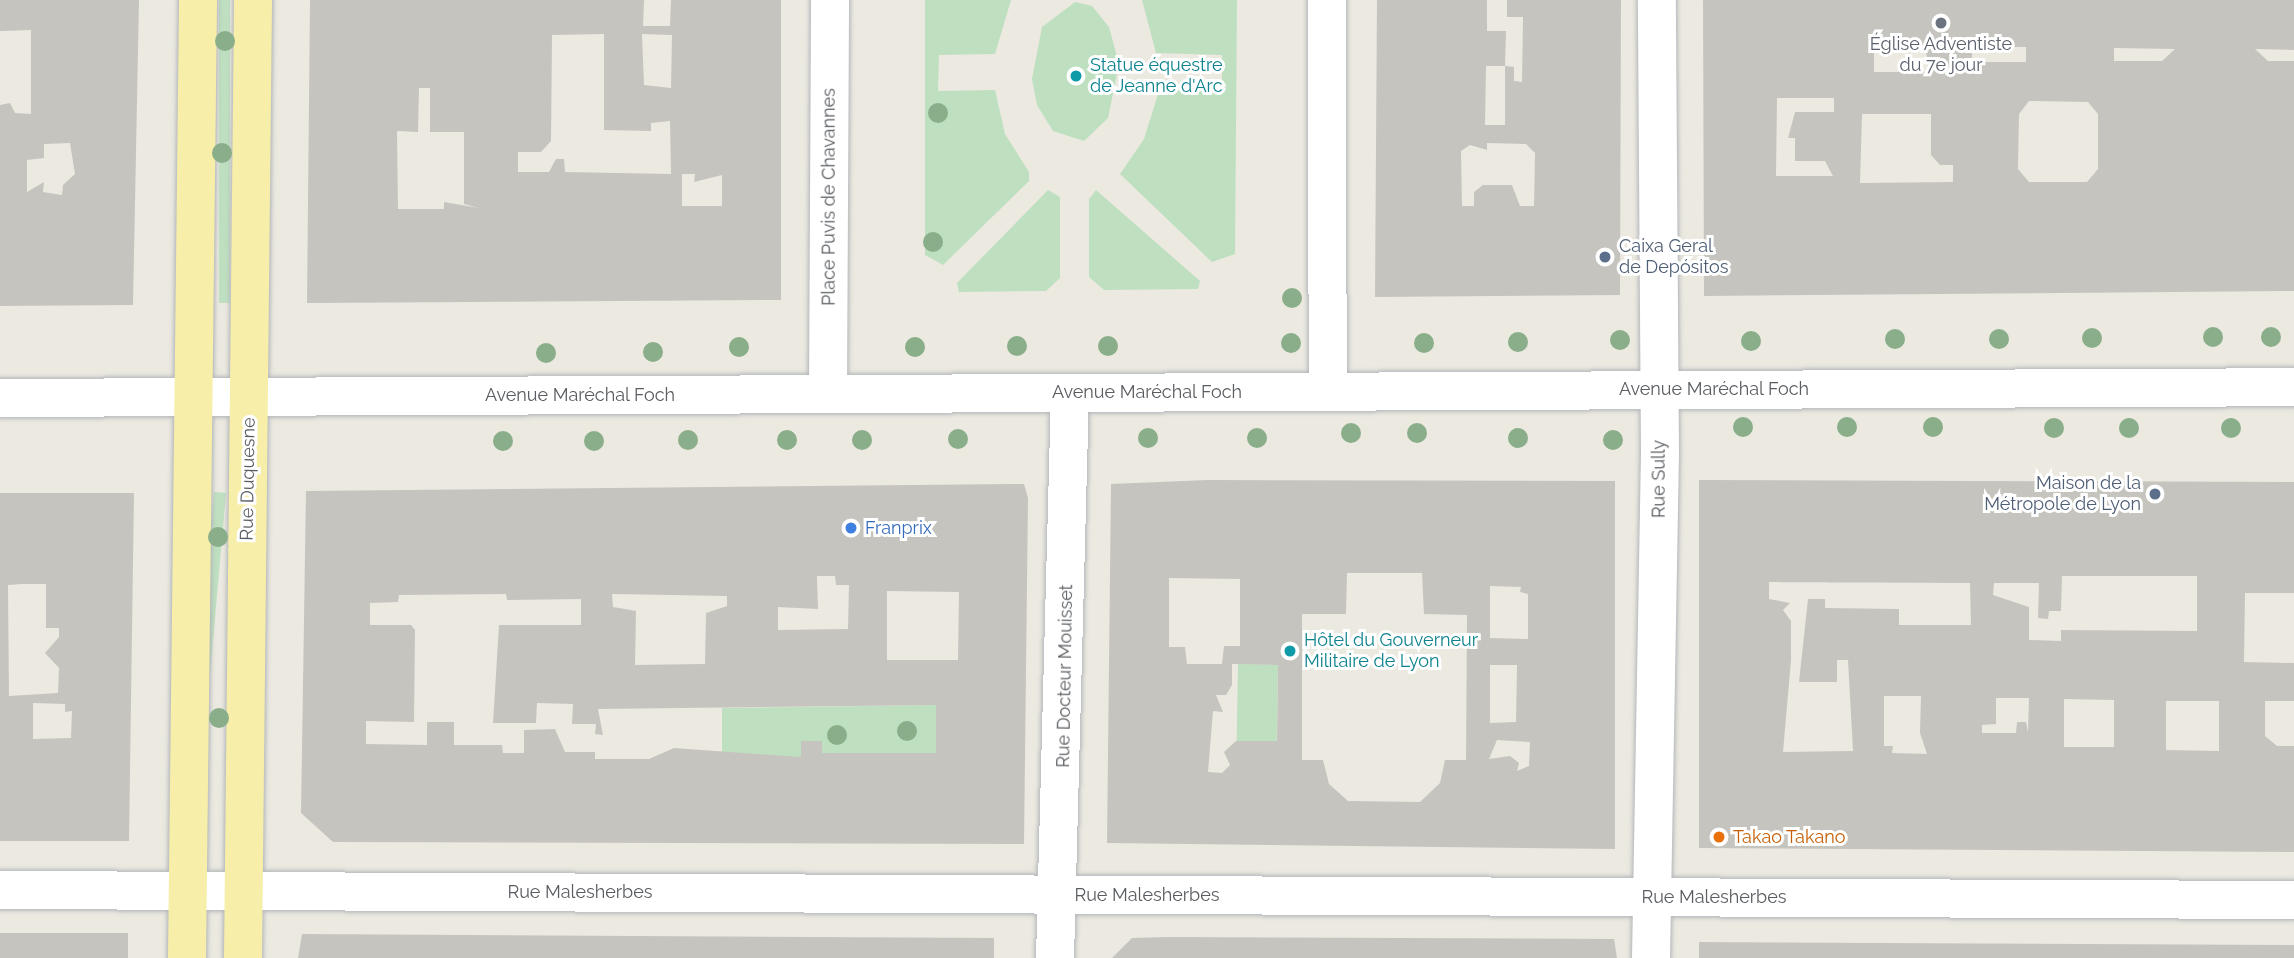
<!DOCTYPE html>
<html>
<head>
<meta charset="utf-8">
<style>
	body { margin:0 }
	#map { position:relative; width:2294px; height:958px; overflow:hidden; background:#ebe9e0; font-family:Raleway,sans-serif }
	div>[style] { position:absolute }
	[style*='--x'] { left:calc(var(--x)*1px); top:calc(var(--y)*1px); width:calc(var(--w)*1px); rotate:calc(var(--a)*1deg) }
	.green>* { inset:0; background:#bee0c0; transform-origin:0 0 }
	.building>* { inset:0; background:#c6c4be; transform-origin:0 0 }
	.roads { filter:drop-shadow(0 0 2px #b3b6ba) drop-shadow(0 0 2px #b3b6ba) }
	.street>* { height:38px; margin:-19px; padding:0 19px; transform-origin:19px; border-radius:19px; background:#fff }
	.secondary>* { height:38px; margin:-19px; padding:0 19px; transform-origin:19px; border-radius:19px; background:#fff }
	.primary>* { height:38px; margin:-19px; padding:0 19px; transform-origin:19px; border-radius:19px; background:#f7eea9 }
	.trees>* { width:20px; height:20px; margin:-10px; border-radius:50%; background:#8aae89 }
	.dots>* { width:19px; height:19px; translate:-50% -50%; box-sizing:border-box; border:4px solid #fff; border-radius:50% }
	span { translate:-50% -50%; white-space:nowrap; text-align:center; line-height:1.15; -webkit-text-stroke:6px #fff; paint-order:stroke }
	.worship-label { font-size:18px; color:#5b616d }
	.culture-label { font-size:18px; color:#0d838f }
	.left { translate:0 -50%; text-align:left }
	.street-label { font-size:18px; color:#595c60 }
	.service-label { font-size:18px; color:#4e5e75 }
	.right { translate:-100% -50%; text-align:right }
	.shop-label { font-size:18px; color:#366cbe }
	.food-label { font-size:18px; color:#c56008 }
</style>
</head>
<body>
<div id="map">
	<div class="green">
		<i style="left:219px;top:0;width:11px;height:303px"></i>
		<i style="clip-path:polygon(925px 0,1011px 0,995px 54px,939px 55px,938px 91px,995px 90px,1005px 134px,1029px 172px,1029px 181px,943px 265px,925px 255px)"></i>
		<i style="clip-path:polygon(1142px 0,1237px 0,1235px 254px,1212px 262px,1120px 174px,1144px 139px,1159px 91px,1222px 90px,1222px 55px,1156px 53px)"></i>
		<i style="clip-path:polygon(1075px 2px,1092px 6px,1109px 27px,1119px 64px,1108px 118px,1084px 141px,1053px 131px,1037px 105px,1032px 79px,1042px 27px)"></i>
		<i style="clip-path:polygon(1048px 190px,1060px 197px,1060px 278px,1046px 291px,959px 292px,957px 283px)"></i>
		<i style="clip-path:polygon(1096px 190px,1200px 281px,1198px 289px,1104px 290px,1089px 277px,1089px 199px)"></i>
		<i style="left:214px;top:492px;width:12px;height:329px;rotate:5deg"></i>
		<i style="left:1238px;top:664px;width:40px;height:77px;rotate:1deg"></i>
		<i style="clip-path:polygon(936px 705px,936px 753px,822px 753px,822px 741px,802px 741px,801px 757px,722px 756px,722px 708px)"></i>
	</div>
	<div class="building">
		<i style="clip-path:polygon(evenodd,0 0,139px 0,133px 305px,0 306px,0 105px,10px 103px,15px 113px,31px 114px,31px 30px,0 31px,0 0,70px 143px,75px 174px,63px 185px,62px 195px,43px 192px,44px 182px,27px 192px,27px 160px,44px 158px,44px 144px,70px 143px)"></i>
		<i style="clip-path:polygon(evenodd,310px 0,644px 0,643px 26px,670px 26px,671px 0,781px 0,781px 300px,307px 303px,310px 0,604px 34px,604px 130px,651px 131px,651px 123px,670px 121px,671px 174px,565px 172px,564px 159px,556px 159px,549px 172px,518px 172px,518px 152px,541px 152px,551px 141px,552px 35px,604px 34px,310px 0,642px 34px,672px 35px,671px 88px,644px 85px,642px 34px,310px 0,419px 88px,430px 88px,430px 132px,464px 132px,464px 204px,479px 208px,444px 202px,444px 209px,398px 209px,397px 131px,418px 132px,419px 88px,310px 0,682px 174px,695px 174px,694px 182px,722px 175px,722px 206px,682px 206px,682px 174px)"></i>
		<i style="clip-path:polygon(evenodd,1377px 0,1487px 0,1487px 31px,1506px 31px,1505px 66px,1514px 67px,1514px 81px,1522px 82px,1523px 17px,1507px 17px,1507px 0,1621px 0,1620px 295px,1375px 297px,1377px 0,1486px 66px,1505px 66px,1505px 125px,1485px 125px,1486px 66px,1377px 0,1487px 143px,1526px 144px,1535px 153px,1534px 206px,1520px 206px,1512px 185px,1483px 185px,1474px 192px,1474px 206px,1462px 206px,1461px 151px,1470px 145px,1487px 150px,1487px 143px)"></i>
		<i style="clip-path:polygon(evenodd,1703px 0,2294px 0,2294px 50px,2255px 49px,2268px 61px,2294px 61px,2294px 291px,1704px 296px,1703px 0,1874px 46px,1924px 47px,1932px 72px,1874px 72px,1874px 46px,1703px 0,1972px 47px,2026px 47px,2026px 62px,1972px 62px,1972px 47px,1703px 0,2114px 48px,2175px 49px,2162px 61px,2114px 61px,2114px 48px,1703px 0,1777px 98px,1834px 98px,1834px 112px,1795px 112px,1788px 138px,1795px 138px,1795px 161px,1825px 161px,1833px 176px,1776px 176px,1777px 98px,1703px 0,2029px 101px,2088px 102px,2098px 114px,2098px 169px,2087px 182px,2029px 182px,2018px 169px,2019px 114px,2029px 101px,1703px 0,1862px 114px,1931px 114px,1931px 155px,1940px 165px,1953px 165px,1953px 182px,1860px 183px,1862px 114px)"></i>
		<i style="clip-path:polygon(evenodd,1208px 480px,1615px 481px,1615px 849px,1107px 843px,1111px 484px,1208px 480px,1347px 573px,1422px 573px,1424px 614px,1467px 615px,1466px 760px,1445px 760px,1440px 783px,1420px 802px,1348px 801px,1329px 784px,1323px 760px,1302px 760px,1302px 614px,1346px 614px,1347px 573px,1208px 480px,1169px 578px,1240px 579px,1240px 646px,1224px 646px,1222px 664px,1187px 664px,1185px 647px,1169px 647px,1169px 578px,1208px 480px,1490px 586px,1521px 587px,1520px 592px,1528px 594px,1528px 639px,1490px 638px,1490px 586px,1208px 480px,1232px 664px,1278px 665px,1277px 741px,1236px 741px,1224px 752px,1230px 765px,1222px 773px,1208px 772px,1213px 711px,1223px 712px,1216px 695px,1226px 695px,1232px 685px,1232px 664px,1208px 480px,1490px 665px,1517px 665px,1516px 722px,1490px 723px,1490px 665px,1208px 480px,1497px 740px,1530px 742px,1529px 766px,1517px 771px,1519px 763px,1510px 756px,1489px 759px,1497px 740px)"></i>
		<i style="clip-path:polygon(evenodd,1699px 480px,2294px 482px,2294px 593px,2245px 593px,2244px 662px,2294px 663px,2294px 701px,2265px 701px,2265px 736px,2277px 746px,2294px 746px,2294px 852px,1699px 848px,1699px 480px,2062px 576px,2197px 576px,2197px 631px,2061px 630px,2061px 641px,2029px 640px,2029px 607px,1993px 595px,1994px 583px,2039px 583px,2038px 618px,2048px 619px,2049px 611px,2061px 611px,2062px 576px,1699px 480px,1769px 582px,1970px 583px,1971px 625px,1899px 625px,1899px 609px,1825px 608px,1825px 599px,1808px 599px,1799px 682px,1837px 682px,1837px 660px,1848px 660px,1853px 751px,1783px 752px,1791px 660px,1791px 621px,1783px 610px,1790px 603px,1769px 599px,1769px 582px,1699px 480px,1884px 696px,1921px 696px,1920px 733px,1927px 754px,1892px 753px,1893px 746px,1884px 746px,1884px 696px,1699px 480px,1996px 698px,2029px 698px,2028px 733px,2026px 722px,2017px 722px,2016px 733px,1982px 733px,1982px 725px,1996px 724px,1996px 698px,1699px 480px,2064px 699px,2114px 700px,2114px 747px,2064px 747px,2064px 699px,1699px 480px,2166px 701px,2219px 701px,2219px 751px,2166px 750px,2166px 701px)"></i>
		<i style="clip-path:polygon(evenodd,1011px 484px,1024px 484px,1028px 498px,1024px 844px,333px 842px,301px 813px,306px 491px,1011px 484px,817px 576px,835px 576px,836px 585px,849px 585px,848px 629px,778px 630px,778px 607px,818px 609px,817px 576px,1011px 484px,887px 591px,959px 592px,958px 660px,887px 660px,887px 591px,1011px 484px,506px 594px,507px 600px,581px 599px,581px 625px,499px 625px,493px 723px,536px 723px,537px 703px,573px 704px,572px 724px,596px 724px,595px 734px,603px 735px,598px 709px,936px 705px,936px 753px,822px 753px,822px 741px,801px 741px,801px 757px,674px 748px,649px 759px,595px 759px,595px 752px,565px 752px,555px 729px,524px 730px,524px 753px,503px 753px,502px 745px,454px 745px,454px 722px,427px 722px,427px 745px,366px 744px,366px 721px,414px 722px,415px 630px,411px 625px,370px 625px,370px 603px,398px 602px,399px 595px,506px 594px,1011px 484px,612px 594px,727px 596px,727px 606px,706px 613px,705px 664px,635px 665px,636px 611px,613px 607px,612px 594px)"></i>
		<i style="clip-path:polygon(evenodd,0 493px,134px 493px,129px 841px,0 841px,0 493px,22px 584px,46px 584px,46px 628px,59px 628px,59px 637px,45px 653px,59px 668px,58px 693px,9px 696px,8px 585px,22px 584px,0 493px,33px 703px,65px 704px,65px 712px,72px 711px,71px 738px,33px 739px,33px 703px)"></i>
		<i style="left:0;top:933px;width:128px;height:25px"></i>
		<i style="clip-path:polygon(302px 934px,994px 938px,994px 958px,298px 958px)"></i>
		<i style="clip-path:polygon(1170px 937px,1614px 939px,1617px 958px,1112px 958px,1132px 938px)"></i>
		<i style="clip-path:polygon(1699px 942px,2294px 945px,2294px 958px,1699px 958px)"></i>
	</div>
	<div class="roads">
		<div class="street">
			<i style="--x:1327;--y:0;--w:391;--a:89.9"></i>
			<i style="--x:828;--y:393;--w:393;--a:-89.7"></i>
			<i style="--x:0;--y:890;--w:2294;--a:0.25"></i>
			<i style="--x:1055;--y:958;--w:565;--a:-88.48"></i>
			<i style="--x:1651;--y:958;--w:505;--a:-88.98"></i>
			<i style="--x:1660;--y:453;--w:453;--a:-90.4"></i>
		</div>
		<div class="secondary">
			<i style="--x:0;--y:398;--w:2294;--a:-0.27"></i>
		</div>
		<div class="primary">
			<i style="--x:187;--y:958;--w:958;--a:-89.34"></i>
			<i style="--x:243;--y:958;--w:958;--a:-89.4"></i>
		</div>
	</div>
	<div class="trees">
		<i style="left:225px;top:41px"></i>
		<i style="left:938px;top:113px"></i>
		<i style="left:222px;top:153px"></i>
		<i style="left:933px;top:242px"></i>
		<i style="left:1292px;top:298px"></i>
		<i style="left:2213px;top:337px"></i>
		<i style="left:2271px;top:337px"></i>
		<i style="left:2092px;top:338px"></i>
		<i style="left:1895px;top:339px"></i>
		<i style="left:1999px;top:339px"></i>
		<i style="left:1620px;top:340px"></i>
		<i style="left:1751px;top:341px"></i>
		<i style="left:1518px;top:342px"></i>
		<i style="left:1291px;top:343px"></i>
		<i style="left:1424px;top:343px"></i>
		<i style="left:1017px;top:346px"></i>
		<i style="left:1108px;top:346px"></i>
		<i style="left:739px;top:347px"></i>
		<i style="left:915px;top:347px"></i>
		<i style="left:653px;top:352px"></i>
		<i style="left:546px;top:353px"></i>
		<i style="left:1743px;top:427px"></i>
		<i style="left:1847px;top:427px"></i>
		<i style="left:1933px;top:427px"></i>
		<i style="left:2054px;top:428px"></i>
		<i style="left:2129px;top:428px"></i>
		<i style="left:2231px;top:428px"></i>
		<i style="left:1351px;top:433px"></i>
		<i style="left:1417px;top:433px"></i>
		<i style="left:1148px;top:438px"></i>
		<i style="left:1257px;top:438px"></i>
		<i style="left:1518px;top:438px"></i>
		<i style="left:958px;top:439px"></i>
		<i style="left:688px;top:440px"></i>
		<i style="left:787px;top:440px"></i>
		<i style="left:862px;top:440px"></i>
		<i style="left:1613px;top:440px"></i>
		<i style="left:503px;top:441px"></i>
		<i style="left:594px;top:441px"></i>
		<i style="left:218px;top:537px"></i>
		<i style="left:219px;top:718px"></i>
		<i style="left:907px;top:731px"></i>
		<i style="left:837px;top:735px"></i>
	</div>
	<div class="dots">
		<i style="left:1941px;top:23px;background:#6b7280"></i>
		<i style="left:1076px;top:76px;background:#0f9aa8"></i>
		<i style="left:1605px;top:257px;background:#5c6f8a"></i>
		<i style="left:2155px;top:494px;background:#5c6f8a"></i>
		<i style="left:851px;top:528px;background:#3f7fe0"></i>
		<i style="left:1290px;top:651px;background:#0f9aa8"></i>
		<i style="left:1719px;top:837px;background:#e8710a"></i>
	</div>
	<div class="worship-label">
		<span style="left:1941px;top:55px">Église Adventiste<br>du 7e jour</span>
	</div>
	<div class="culture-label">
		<span class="left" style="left:1090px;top:76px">Statue équestre<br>de Jeanne d'Arc</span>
		<span class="left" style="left:1304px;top:651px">Hôtel du Gouverneur<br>Militaire de Lyon</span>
	</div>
	<div class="street-label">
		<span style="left:829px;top:197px;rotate:-90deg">Place Puvis de Chavannes</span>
		<span style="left:1714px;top:389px">Avenue Maréchal Foch</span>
		<span style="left:1147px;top:392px">Avenue Maréchal Foch</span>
		<span style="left:580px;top:395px">Avenue Maréchal Foch</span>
		<span style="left:248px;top:479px;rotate:-89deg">Rue Duquesne</span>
		<span style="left:1659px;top:479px;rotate:-90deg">Rue Sully</span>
		<span style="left:1065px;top:676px;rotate:-89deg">Rue Docteur Mouisset</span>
		<span style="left:580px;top:892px">Rue Malesherbes</span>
		<span style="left:1147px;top:895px">Rue Malesherbes</span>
		<span style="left:1714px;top:897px">Rue Malesherbes</span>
	</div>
	<div class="service-label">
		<span class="left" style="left:1619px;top:257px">Caixa Geral<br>de Depósitos</span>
		<span class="right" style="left:2141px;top:494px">Maison de la<br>Métropole de Lyon</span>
	</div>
	<div class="shop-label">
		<span class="left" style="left:865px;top:528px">Franprix</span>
	</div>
	<div class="food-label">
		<span class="left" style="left:1733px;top:837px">Takao Takano</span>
	</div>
</div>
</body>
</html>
